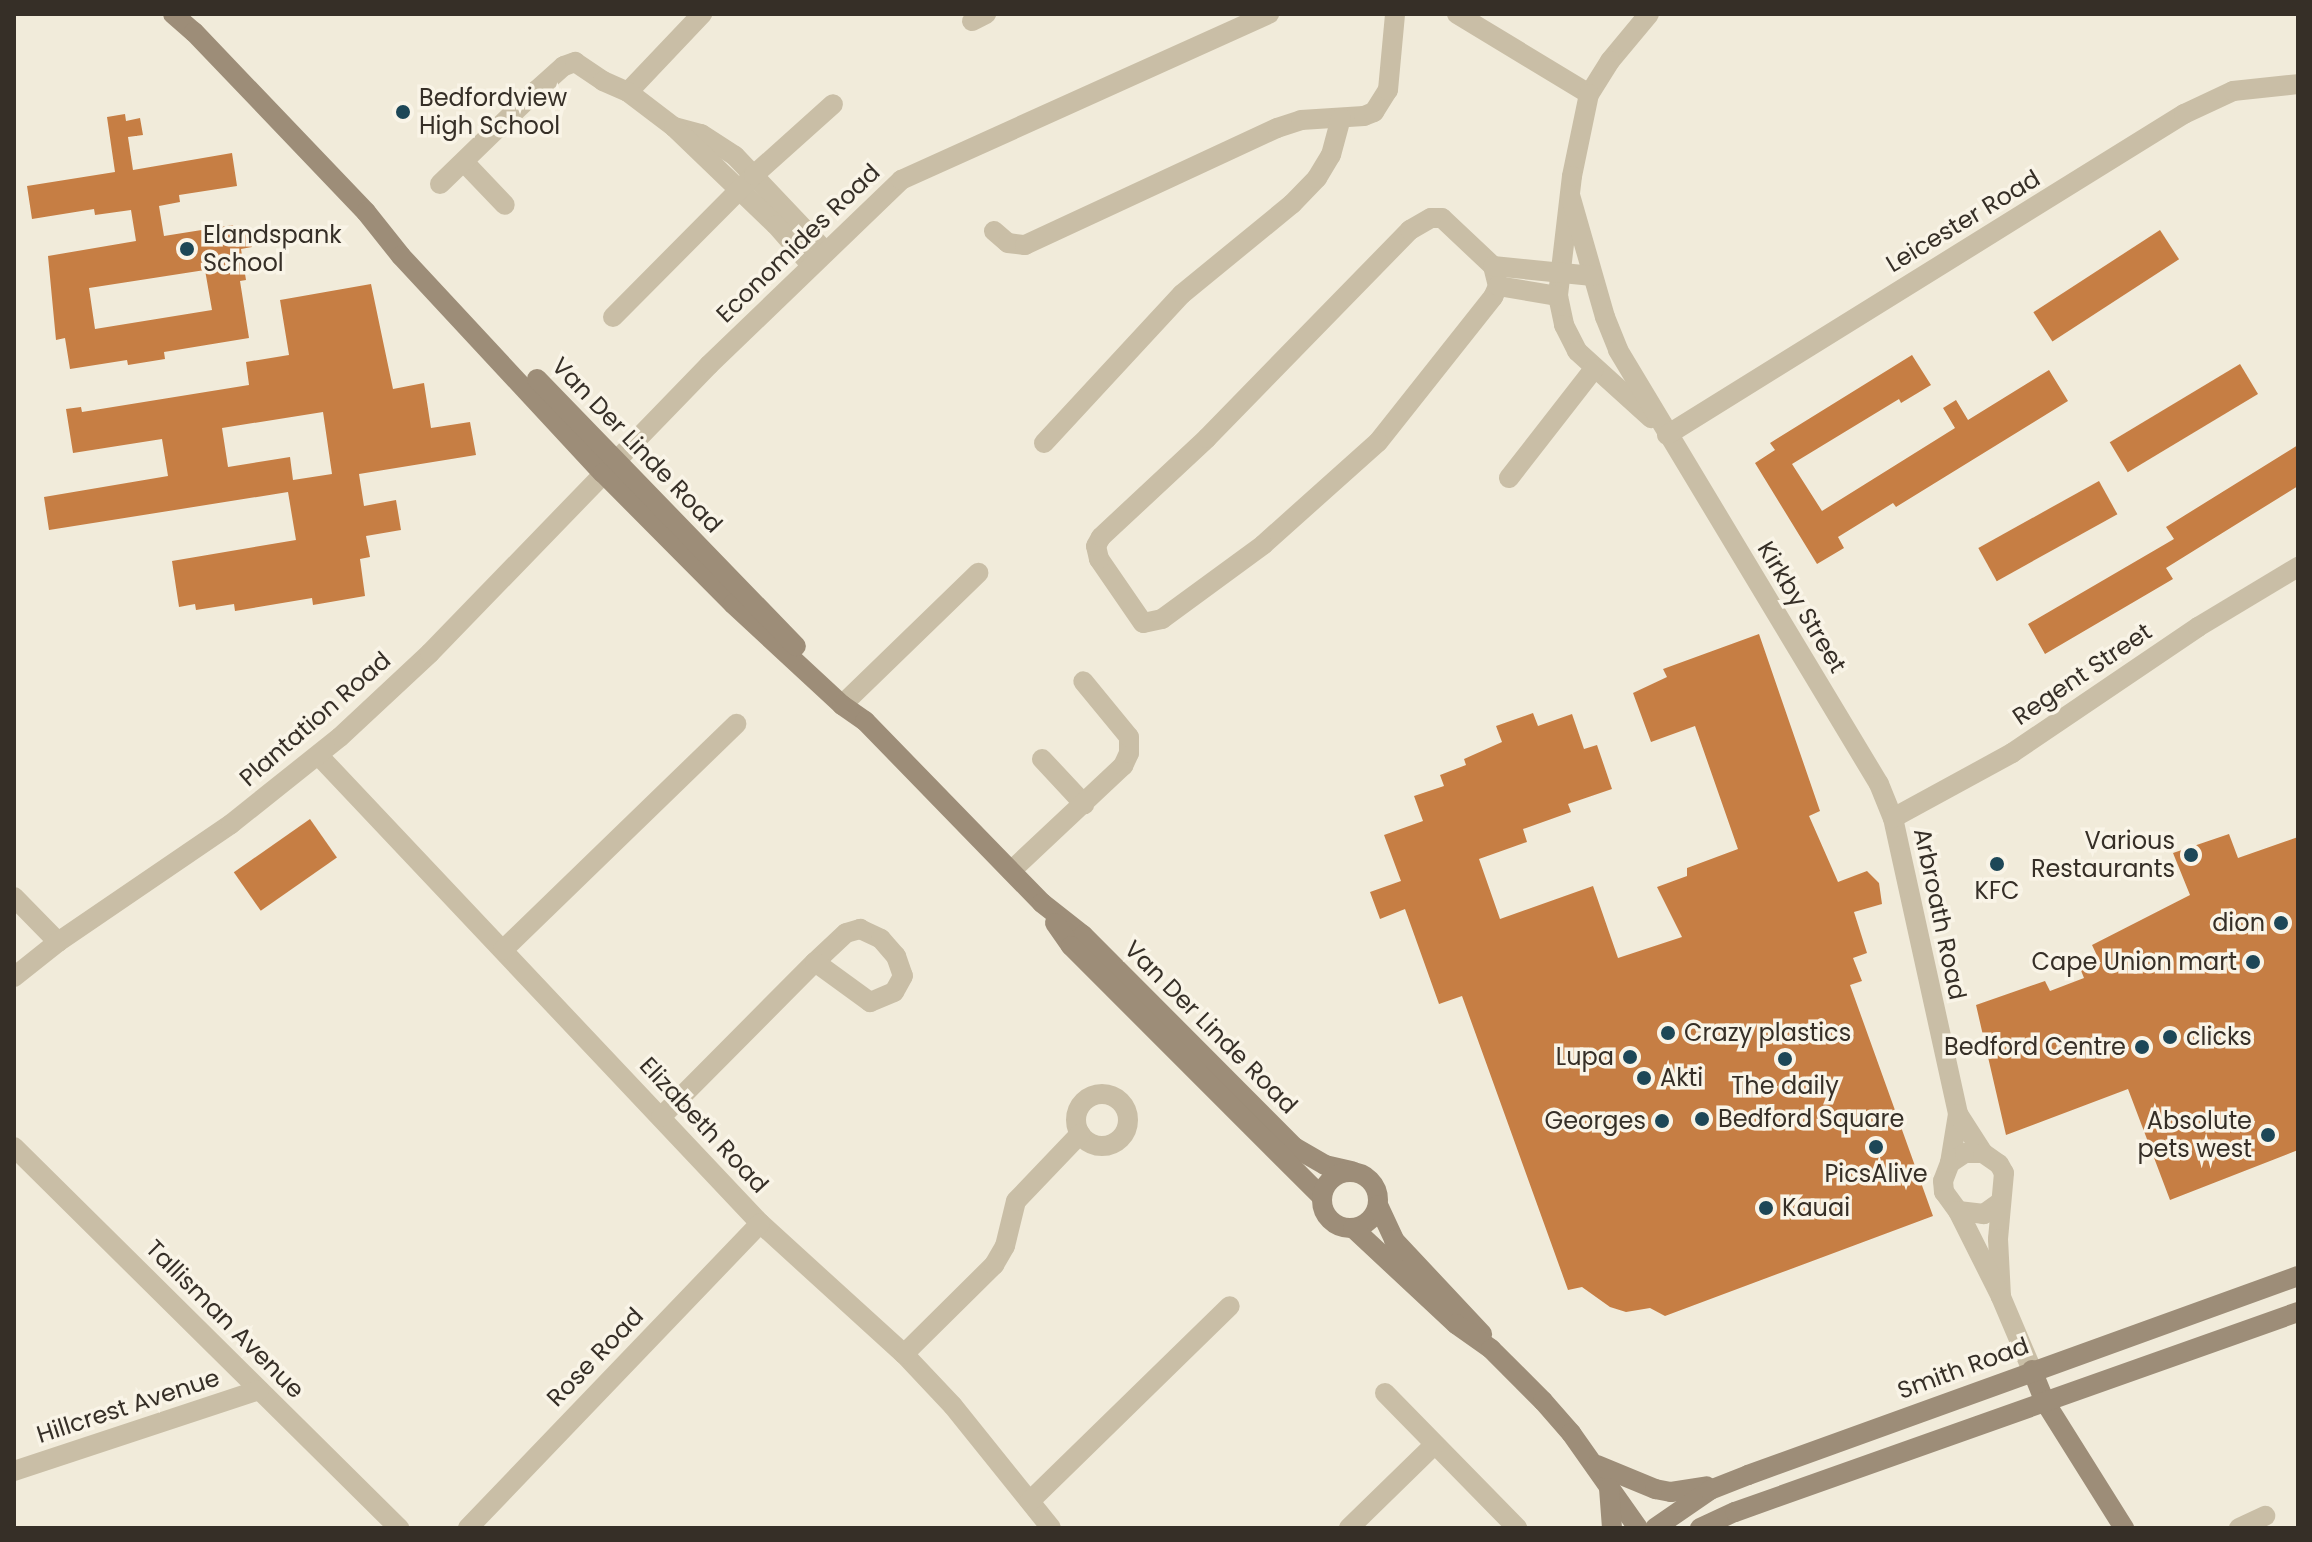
<!DOCTYPE html>
<html>
<head>
<meta charset="utf-8">
<style>
	body { margin:0 }
	#map { position:relative; width:2312px; height:1542px; overflow:hidden; background:#f1ebda; font-family:Poppins,sans-serif }
	div>[style] { position:absolute }
	[style*='--x'] { left:calc(var(--x)*1px); top:calc(var(--y)*1px); width:calc(var(--w)*1px); rotate:calc(var(--a)*1deg) }
	.building>* { inset:0; background:#c67e44; transform-origin:0 0 }
	.street>* { height:20px; margin:-10px; padding:0 10px; transform-origin:10px; border-radius:10px; background:#c9bea6 }
	.street>.ring { margin:-10px; padding:0; box-sizing:content-box; background:none; border:20px solid #c9bea6; border-radius:50% }
	.secondary>* { height:20px; margin:-10px; padding:0 10px; transform-origin:10px; border-radius:10px; background:#9d8d78 }
	.secondary>.ring { margin:-10px; padding:0; box-sizing:content-box; background:none; border:20px solid #9d8d78; border-radius:50% }
	.dots>* { width:22px; height:22px; translate:-50% -50%; box-sizing:border-box; border:4px solid #f9f4e7; border-radius:50% }
	span { translate:-50% -50%; white-space:nowrap; text-align:center; line-height:1.15; -webkit-text-stroke:7px #f9f4e7; paint-order:stroke }
	.poi-label { font-size:24px; color:#362f27 }
	.left { translate:0 -50%; text-align:left }
	.right { translate:-100% -50%; text-align:right }
	.street-label { font-size:24px; color:#362f27 }
	.frame { position:absolute; inset:0; border:16px solid #362f27; pointer-events:none }
</style>
</head>
<body>
<div id="map">
	<div class="building">
		<i style="clip-path:polygon(evenodd,125px 114px,126px 121px,140px 118px,143px 135px,128px 137px,133px 170px,232px 153px,237px 186px,179px 195px,180px 202px,159px 206px,164px 236px,233px 225px,234px 229px,249px 226px,252px 247px,241px 249px,246px 280px,240px 281px,249px 338px,164px 352px,165px 359px,128px 365px,127px 360px,70px 369px,65px 338px,56px 340px,48px 256px,136px 241px,131px 210px,95px 215px,94px 209px,32px 219px,27px 186px,115px 172px,107px 117px,125px 114px,205px 270px,212px 310px,95px 329px,89px 288px,205px 270px)"></i>
		<i style="left:2160px;top:230px;width:35px;height:151px;rotate:57deg"></i>
		<i style="clip-path:polygon(evenodd,371px 284px,393px 389px,424px 383px,431px 428px,470px 422px,476px 455px,359px 474px,364px 506px,396px 500px,401px 530px,366px 536px,370px 557px,360px 559px,365px 596px,313px 605px,312px 598px,235px 611px,234px 604px,196px 610px,195px 604px,179px 607px,172px 561px,296px 540px,288px 492px,49px 530px,44px 497px,168px 476px,162px 439px,73px 453px,66px 409px,81px 407px,82px 412px,249px 385px,246px 362px,289px 355px,280px 300px,371px 284px,323px 412px,332px 474px,293px 480px,290px 457px,228px 467px,222px 428px,323px 412px)"></i>
		<i style="clip-path:polygon(1912px 355px,1931px 385px,1901px 403px,1899px 399px,1792px 464px,1822px 511px,1955px 428px,1943px 408px,1956px 400px,1968px 420px,2049px 370px,2068px 401px,1896px 507px,1893px 503px,1838px 537px,1844px 548px,1817px 564px,1755px 463px,1775px 450px,1770px 443px)"></i>
		<i style="left:2240px;top:364px;width:35px;height:152px;rotate:59deg"></i>
		<i style="clip-path:polygon(2298px 445px,2298px 486px,2166px 568px,2173px 579px,2045px 654px,2028px 624px,2174px 539px,2166px 527px)"></i>
		<i style="left:2099px;top:481px;width:38px;height:138px;rotate:61deg"></i>
		<i style="clip-path:polygon(1759px 634px,1820px 811px,1809px 816px,1838px 882px,1867px 871px,1879px 883px,1882px 904px,1854px 912px,1867px 953px,1853px 958px,1862px 981px,1850px 985px,1933px 1216px,1665px 1316px,1650px 1308px,1626px 1312px,1610px 1307px,1582px 1287px,1568px 1290px,1462px 996px,1439px 1004px,1405px 909px,1380px 919px,1370px 892px,1401px 881px,1384px 835px,1423px 821px,1414px 796px,1444px 786px,1440px 775px,1466px 765px,1464px 759px,1502px 742px,1496px 726px,1533px 713px,1538px 726px,1572px 714px,1584px 749px,1597px 745px,1612px 789px,1568px 804px,1571px 812px,1523px 829px,1527px 842px,1479px 859px,1500px 919px,1593px 886px,1618px 958px,1682px 937px,1657px 887px,1687px 876px,1687px 868px,1738px 849px,1695px 726px,1651px 742px,1633px 693px,1667px 677px,1663px 669px)"></i>
		<i style="left:310px;top:819px;width:47px;height:93px;rotate:55deg"></i>
		<i style="clip-path:polygon(2229px 834px,2238px 858px,2298px 837px,2298px 1150px,2170px 1200px,2128px 1089px,2006px 1135px,1976px 1005px,2045px 981px,2050px 991px,2084px 978px,2080px 968px,2100px 962px,2092px 945px,2190px 895px,2173px 853px)"></i>
	</div>
	<div class="street">
		<i style="--x:1457;--y:14;--w:154;--a:31.2"></i>
		<i style="--x:1649;--y:14;--w:61;--a:129.7"></i>
		<i style="--x:1610;--y:61;--w:39;--a:122"></i>
		<i style="--x:1589;--y:94;--w:84;--a:101.7"></i>
		<i style="--x:1572;--y:176;--w:121;--a:96.7"></i>
		<i style="--x:1558;--y:296;--w:30;--a:78"></i>
		<i style="--x:1564;--y:325;--w:29;--a:63"></i>
		<i style="--x:1577;--y:351;--w:100;--a:42.2"></i>
		<i style="--x:972;--y:21;--w:16;--a:-27"></i>
		<i style="--x:628;--y:92;--w:108;--a:-46.5"></i>
		<i style="--x:674;--y:127;--w:28;--a:15"></i>
		<i style="--x:701;--y:134;--w:40;--a:32.9"></i>
		<i style="--x:735;--y:156;--w:131;--a:46.5"></i>
		<i style="--x:464;--y:162;--w:59;--a:46.4"></i>
		<i style="--x:440;--y:184;--w:135;--a:-44.1"></i>
		<i style="--x:537;--y:90;--w:36;--a:-42"></i>
		<i style="--x:564;--y:66;--w:12;--a:-20"></i>
		<i style="--x:575;--y:62;--w:34;--a:34"></i>
		<i style="--x:603;--y:81;--w:27;--a:24"></i>
		<i style="--x:628;--y:92;--w:58;--a:37.3"></i>
		<i style="--x:674;--y:127;--w:141;--a:43.9"></i>
		<i style="--x:776;--y:225;--w:53;--a:48.8"></i>
		<i style="--x:1570;--y:195;--w:127;--a:74"></i>
		<i style="--x:1605;--y:317;--w:35;--a:68"></i>
		<i style="--x:1618;--y:350;--w:506;--a:58.98"></i>
		<i style="--x:1879;--y:784;--w:37;--a:68"></i>
		<i style="--x:1893;--y:818;--w:303;--a:77.6"></i>
		<i style="--x:1958;--y:1114;--w:50;--a:99.3"></i>
		<i style="--x:1431;--y:218;--w:11;--a:0"></i>
		<i style="--x:1442;--y:218;--w:70;--a:43.3"></i>
		<i style="--x:1493;--y:266;--w:21;--a:76"></i>
		<i style="--x:1498;--y:286;--w:12;--a:114"></i>
		<i style="--x:1493;--y:297;--w:185;--a:128.4"></i>
		<i style="--x:1378;--y:442;--w:154;--a:138.2"></i>
		<i style="--x:1263;--y:545;--w:125;--a:143.8"></i>
		<i style="--x:1162;--y:619;--w:19;--a:168"></i>
		<i style="--x:1143;--y:623;--w:78;--a:-124.5"></i>
		<i style="--x:1099;--y:559;--w:13;--a:-103"></i>
		<i style="--x:1096;--y:546;--w:10;--a:-61"></i>
		<i style="--x:1101;--y:537;--w:145;--a:-43"></i>
		<i style="--x:1207;--y:438;--w:291;--a:-45.7"></i>
		<i style="--x:1410;--y:230;--w:24;--a:-30"></i>
		<i style="--x:994;--y:231;--w:18;--a:41"></i>
		<i style="--x:1008;--y:243;--w:17;--a:7"></i>
		<i style="--x:1025;--y:245;--w:278;--a:-24.9"></i>
		<i style="--x:1277;--y:128;--w:25;--a:-18"></i>
		<i style="--x:1301;--y:120;--w:63;--a:-3.6"></i>
		<i style="--x:1364;--y:116;--w:11;--a:-22"></i>
		<i style="--x:1374;--y:112;--w:26;--a:-58"></i>
		<i style="--x:1388;--y:90;--w:76;--a:-84.7"></i>
		<i style="--x:1493;--y:266;--w:100;--a:5.7"></i>
		<i style="--x:1498;--y:286;--w:61;--a:9.5"></i>
		<i style="--x:613;--y:317;--w:200;--a:-45.2"></i>
		<i style="--x:754;--y:175;--w:106;--a:-41.9"></i>
		<i style="--x:1667;--y:435;--w:609;--a:-31.84"></i>
		<i style="--x:2184;--y:114;--w:54;--a:-25.1"></i>
		<i style="--x:2233;--y:91;--w:65;--a:-6.1"></i>
		<i style="--x:1044;--y:443;--w:203;--a:-47.2"></i>
		<i style="--x:1182;--y:294;--w:142;--a:-39.3"></i>
		<i style="--x:1292;--y:204;--w:36;--a:-46"></i>
		<i style="--x:1317;--y:178;--w:27;--a:-59"></i>
		<i style="--x:1331;--y:155;--w:38;--a:-75"></i>
		<i style="--x:1509;--y:478;--w:138;--a:-52.1"></i>
		<i style="--x:842;--y:705;--w:190;--a:-44.1"></i>
		<i style="--x:319;--y:756;--w:642;--a:46.64"></i>
		<i style="--x:760;--y:1223;--w:195;--a:42.3"></i>
		<i style="--x:904;--y:1354;--w:71;--a:46.7"></i>
		<i style="--x:953;--y:1406;--w:156;--a:51.2"></i>
		<i style="--x:1042;--y:759;--w:62;--a:47"></i>
		<i style="--x:1893;--y:818;--w:136;--a:-28.6"></i>
		<i style="--x:2012;--y:753;--w:225;--a:-34.1"></i>
		<i style="--x:2198;--y:627;--w:117;--a:-31"></i>
		<i style="--x:1011;--y:871;--w:154;--a:-43.2"></i>
		<i style="--x:1123;--y:766;--w:14;--a:-65"></i>
		<i style="--x:1129;--y:753;--w:16;--a:-90"></i>
		<i style="--x:1129;--y:737;--w:72;--a:-129.4"></i>
		<i style="--x:14;--y:897;--w:63;--a:45.6"></i>
		<i style="--x:503;--y:950;--w:325;--a:-44.1"></i>
		<i style="--x:14;--y:977;--w:56;--a:-38.5"></i>
		<i style="--x:58;--y:942;--w:209;--a:-34.3"></i>
		<i style="--x:231;--y:824;--w:139;--a:-38.6"></i>
		<i style="--x:340;--y:737;--w:123;--a:-43"></i>
		<i style="--x:430;--y:653;--w:401;--a:-45.9"></i>
		<i style="--x:709;--y:365;--w:267;--a:-43.9"></i>
		<i style="--x:901;--y:180;--w:404;--a:-24.3"></i>
		<i class="ring" style="left:1076px;top:1094px;width:32px;height:32px"></i>
		<i style="--x:1958;--y:1114;--w:46;--a:57.3"></i>
		<i style="--x:661;--y:1117;--w:218;--a:-45.2"></i>
		<i style="--x:815;--y:962;--w:42;--a:-43.1"></i>
		<i style="--x:846;--y:933;--w:15;--a:-16"></i>
		<i style="--x:860;--y:929;--w:23;--a:25"></i>
		<i style="--x:881;--y:939;--w:23;--a:49"></i>
		<i style="--x:896;--y:956;--w:21;--a:71"></i>
		<i style="--x:903;--y:976;--w:18;--a:119"></i>
		<i style="--x:894;--y:992;--w:26;--a:157"></i>
		<i style="--x:870;--y:1002;--w:68;--a:-144"></i>
		<i style="--x:14;--y:1147;--w:542;--a:44.7"></i>
		<i style="--x:1999;--y:1203;--w:19;--a:144"></i>
		<i style="--x:1984;--y:1214;--w:26;--a:-173"></i>
		<i style="--x:1958;--y:1211;--w:24;--a:-126"></i>
		<i style="--x:1944;--y:1192;--w:11;--a:-95"></i>
		<i style="--x:1943;--y:1181;--w:19;--a:-69"></i>
		<i style="--x:1950;--y:1163;--w:18;--a:-34"></i>
		<i style="--x:1965;--y:1153;--w:18;--a:0"></i>
		<i style="--x:1983;--y:1153;--w:19;--a:35"></i>
		<i style="--x:1999;--y:1164;--w:10;--a:61"></i>
		<i style="--x:2004;--y:1173;--w:66;--a:95.2"></i>
		<i style="--x:1998;--y:1239;--w:58;--a:87"></i>
		<i style="--x:1958;--y:1211;--w:96;--a:63.4"></i>
		<i style="--x:2001;--y:1297;--w:79;--a:67"></i>
		<i style="--x:904;--y:1354;--w:127;--a:-44.7"></i>
		<i style="--x:994;--y:1265;--w:22;--a:-60"></i>
		<i style="--x:1005;--y:1246;--w:46;--a:-76.3"></i>
		<i style="--x:1016;--y:1201;--w:93;--a:-46.3"></i>
		<i style="--x:1385;--y:1393;--w:189;--a:45.6"></i>
		<i style="--x:14;--y:1471;--w:258;--a:-18.3"></i>
		<i style="--x:1030;--y:1501;--w:279;--a:-44.3"></i>
		<i style="--x:468;--y:1528;--w:422;--a:-46.2"></i>
		<i style="--x:1349;--y:1528;--w:119;--a:-44.3"></i>
		<i style="--x:2239;--y:1528;--w:29;--a:-25"></i>
	</div>
	<div class="secondary">
		<i style="--x:173;--y:14;--w:28;--a:41"></i>
		<i style="--x:194;--y:32;--w:249;--a:46.3"></i>
		<i style="--x:366;--y:212;--w:56;--a:51.5"></i>
		<i style="--x:401;--y:256;--w:296;--a:47.1"></i>
		<i style="--x:603;--y:473;--w:185;--a:45.2"></i>
		<i style="--x:733;--y:604;--w:149;--a:42.8"></i>
		<i style="--x:842;--y:705;--w:28;--a:35"></i>
		<i style="--x:865;--y:721;--w:254;--a:45.8"></i>
		<i style="--x:1042;--y:903;--w:52;--a:38"></i>
		<i style="--x:1083;--y:935;--w:299;--a:45.1"></i>
		<i style="--x:1294;--y:1147;--w:36;--a:30"></i>
		<i style="--x:1325;--y:1165;--w:28;--a:13"></i>
		<i style="--x:537;--y:379;--w:372;--a:45.9"></i>
		<i style="--x:1055;--y:923;--w:28;--a:55"></i>
		<i style="--x:1071;--y:946;--w:355;--a:45"></i>
		<i class="ring" style="left:1322px;top:1172px;width:36px;height:36px"></i>
		<i style="--x:1378;--y:1205;--w:38;--a:65"></i>
		<i style="--x:1394;--y:1240;--w:129;--a:46.9"></i>
		<i style="--x:1353;--y:1228;--w:141;--a:43"></i>
		<i style="--x:1456;--y:1324;--w:43;--a:35.5"></i>
		<i style="--x:1491;--y:1349;--w:74;--a:45"></i>
		<i style="--x:1543;--y:1401;--w:43;--a:48.8"></i>
		<i style="--x:1571;--y:1433;--w:116;--a:54.8"></i>
		<i style="--x:2032;--y:1370;--w:35;--a:68"></i>
		<i style="--x:2045;--y:1402;--w:149;--a:57.9"></i>
		<i style="--x:1597;--y:1465;--w:63;--a:22.5"></i>
		<i style="--x:1655;--y:1489;--w:16;--a:11"></i>
		<i style="--x:1671;--y:1492;--w:36;--a:-9"></i>
		<i style="--x:1609;--y:1488;--w:40;--a:85.7"></i>
		<i style="--x:1655;--y:1528;--w:67;--a:-34.6"></i>
		<i style="--x:1710;--y:1490;--w:41;--a:-21.5"></i>
		<i style="--x:1748;--y:1475;--w:585;--a:-19.89"></i>
		<i style="--x:1700;--y:1528;--w:38;--a:-25"></i>
		<i style="--x:1735;--y:1512;--w:597;--a:-19.56"></i>
	</div>
	<div class="dots">
		<i style="left:403px;top:112px;background:#1d4757"></i>
		<i style="left:187px;top:249px;background:#1d4757"></i>
		<i style="left:2191px;top:855px;background:#1d4757"></i>
		<i style="left:1997px;top:864px;background:#1d4757"></i>
		<i style="left:2281px;top:923px;background:#1d4757"></i>
		<i style="left:2253px;top:962px;background:#1d4757"></i>
		<i style="left:1668px;top:1033px;background:#1d4757"></i>
		<i style="left:2170px;top:1037px;background:#1d4757"></i>
		<i style="left:2142px;top:1047px;background:#1d4757"></i>
		<i style="left:1630px;top:1057px;background:#1d4757"></i>
		<i style="left:1785px;top:1059px;background:#1d4757"></i>
		<i style="left:1644px;top:1078px;background:#1d4757"></i>
		<i style="left:1702px;top:1119px;background:#1d4757"></i>
		<i style="left:1662px;top:1121px;background:#1d4757"></i>
		<i style="left:2268px;top:1135px;background:#1d4757"></i>
		<i style="left:1876px;top:1147px;background:#1d4757"></i>
		<i style="left:1766px;top:1208px;background:#1d4757"></i>
	</div>
	<div class="poi-label">
		<span class="left" style="left:419px;top:112px">Bedfordview<br>High School</span>
		<span class="left" style="left:203px;top:249px">Elandspank<br>School</span>
		<span class="right" style="left:2175px;top:855px">Various<br>Restaurants</span>
		<span style="left:1997px;top:891px">KFC</span>
		<span class="right" style="left:2265px;top:923px">dion</span>
		<span class="right" style="left:2237px;top:962px">Cape Union mart</span>
		<span class="left" style="left:1684px;top:1033px">Crazy plastics</span>
		<span class="left" style="left:2186px;top:1037px">clicks</span>
		<span class="right" style="left:2126px;top:1047px">Bedford Centre</span>
		<span class="right" style="left:1614px;top:1057px">Lupa</span>
		<span class="left" style="left:1660px;top:1078px">Akti</span>
		<span style="left:1785px;top:1086px">The daily</span>
		<span class="left" style="left:1718px;top:1119px">Bedford Square</span>
		<span class="right" style="left:1646px;top:1121px">Georges</span>
		<span class="right" style="left:2252px;top:1135px">Absolute<br>pets west</span>
		<span style="left:1876px;top:1174px">PicsAlive</span>
		<span class="left" style="left:1782px;top:1208px">Kauai</span>
	</div>
	<div class="street-label">
		<span style="left:1963px;top:221px;rotate:-31deg">Leicester Road</span>
		<span style="left:798px;top:243px;rotate:-44deg">Economides Road</span>
		<span style="left:637px;top:445px;rotate:46deg">Van Der Linde Road</span>
		<span style="left:1802px;top:607px;rotate:59deg">Kirkby Street</span>
		<span style="left:2082px;top:674px;rotate:-34deg">Regent Street</span>
		<span style="left:315px;top:719px;rotate:-41deg">Plantation Road</span>
		<span style="left:1940px;top:914px;rotate:78deg">Arbroath Road</span>
		<span style="left:1211px;top:1027px;rotate:45deg">Van Der Linde Road</span>
		<span style="left:704px;top:1125px;rotate:47deg">Elizabeth Road</span>
		<span style="left:225px;top:1319px;rotate:45deg">Tallisman Avenue</span>
		<span style="left:595px;top:1357px;rotate:-46deg">Rose Road</span>
		<span style="left:1963px;top:1368px;rotate:-20deg">Smith Road</span>
		<span style="left:128px;top:1406px;rotate:-18deg">Hillcrest Avenue</span>
	</div>
	<div class="frame"></div>
</div>
</body>
</html>
